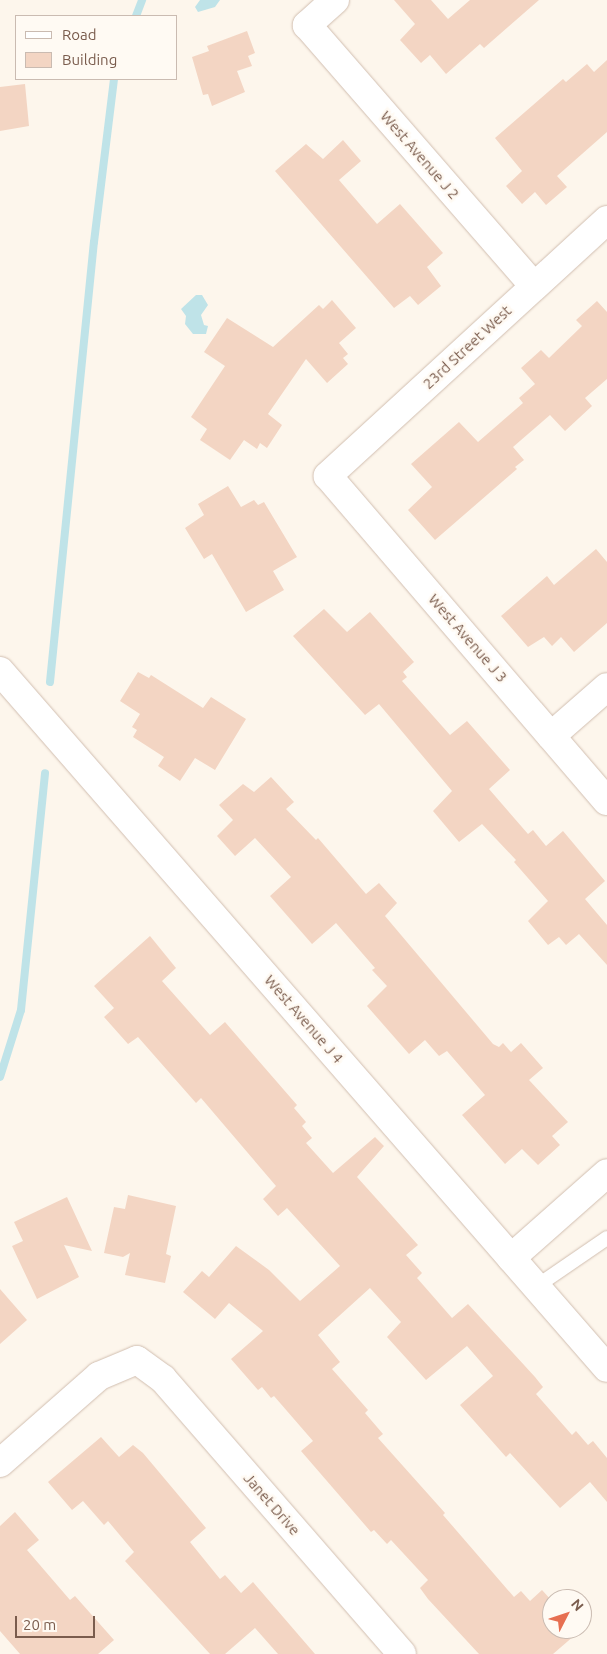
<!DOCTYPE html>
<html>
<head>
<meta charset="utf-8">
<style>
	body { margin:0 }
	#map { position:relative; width:607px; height:1654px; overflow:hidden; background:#fdf6ec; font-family:Ubuntu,sans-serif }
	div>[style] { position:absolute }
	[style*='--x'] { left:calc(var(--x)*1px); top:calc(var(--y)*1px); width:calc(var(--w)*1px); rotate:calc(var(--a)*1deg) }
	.water>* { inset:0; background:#bfe3e8 }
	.stream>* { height:8px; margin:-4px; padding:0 4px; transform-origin:4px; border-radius:4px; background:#bfe3e8 }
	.building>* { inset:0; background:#f3d5c3 }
	.roads { filter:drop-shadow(0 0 1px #d1beb0) drop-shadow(0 0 1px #d1beb0) }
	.lane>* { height:14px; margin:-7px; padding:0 7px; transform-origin:7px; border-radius:7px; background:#fff }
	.street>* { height:28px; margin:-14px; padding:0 14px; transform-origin:14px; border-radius:14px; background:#fff }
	span { translate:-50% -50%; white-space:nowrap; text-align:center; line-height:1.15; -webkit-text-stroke:5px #fffaf3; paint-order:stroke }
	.street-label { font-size:15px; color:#7a5c4d }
	.legend { position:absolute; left:15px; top:15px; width:162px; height:65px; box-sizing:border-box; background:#fffaf3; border:1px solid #cabbb1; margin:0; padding:6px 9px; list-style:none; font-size:15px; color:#7a5c4d }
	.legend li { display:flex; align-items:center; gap:10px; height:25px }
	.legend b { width:25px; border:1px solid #cabbb1 }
	.north { position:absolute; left:542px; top:1589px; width:50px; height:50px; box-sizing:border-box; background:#fffaf3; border:1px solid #cabbb1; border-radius:50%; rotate:49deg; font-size:14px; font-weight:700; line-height:20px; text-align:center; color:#7a5c4d }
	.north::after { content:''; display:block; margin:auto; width:18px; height:22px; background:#e76f51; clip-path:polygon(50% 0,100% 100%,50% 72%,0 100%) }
	.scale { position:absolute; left:15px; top:1616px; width:80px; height:22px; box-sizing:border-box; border:2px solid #7a5c4d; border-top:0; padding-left:6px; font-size:15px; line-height:18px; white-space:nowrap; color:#7a5c4d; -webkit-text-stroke:4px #fffaf3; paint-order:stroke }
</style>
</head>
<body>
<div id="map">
	<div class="water">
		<i style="clip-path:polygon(200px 0,220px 0,215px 7px,198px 12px,195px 7px)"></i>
		<i style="clip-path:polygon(196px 295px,202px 295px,208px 305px,201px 315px,204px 325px,208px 326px,206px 334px,193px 334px,185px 324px,186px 316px,181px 309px)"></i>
	</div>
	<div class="stream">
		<i style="--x:136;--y:16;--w:17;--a:-69"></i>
		<i style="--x:50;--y:682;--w:442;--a:-84.3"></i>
		<i style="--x:94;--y:242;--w:164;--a:-83"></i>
		<i style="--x:0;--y:1077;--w:70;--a:-72.6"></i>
		<i style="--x:21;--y:1010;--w:238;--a:-84.2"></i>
	</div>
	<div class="building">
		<i style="clip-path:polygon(394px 0,431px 0,448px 19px,470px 0,539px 0,484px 48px,480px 44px,446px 74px,430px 55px,421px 63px,400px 40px,415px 24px)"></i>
		<i style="clip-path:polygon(247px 31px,255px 53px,248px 56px,252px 66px,237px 71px,245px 92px,212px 106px,208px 94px,203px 95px,192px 57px,209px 51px,207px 46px)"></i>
		<i style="clip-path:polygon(607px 60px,607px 132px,557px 176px,567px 187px,546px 205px,535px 192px,522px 204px,506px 186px,522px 171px,495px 138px,563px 79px,566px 82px,587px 64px,594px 72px)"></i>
		<i style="clip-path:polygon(25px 84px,29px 126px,0 131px,0 87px)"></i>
		<i style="clip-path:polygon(343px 140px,361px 161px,339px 180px,377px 224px,400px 204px,443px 253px,427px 267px,441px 286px,418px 305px,410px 296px,394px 308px,275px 171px,306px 144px,323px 159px)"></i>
		<i style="clip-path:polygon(332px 300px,356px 328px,339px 343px,348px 354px,343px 358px,348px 364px,327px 383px,306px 359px,268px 414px,282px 425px,267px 448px,260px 443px,257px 449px,244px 440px,230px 460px,200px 440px,207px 429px,191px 417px,225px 366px,204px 352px,227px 318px,273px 347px,319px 305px,323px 309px)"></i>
		<i style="clip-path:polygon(597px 301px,607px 312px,607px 379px,585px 398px,592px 406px,565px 431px,550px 415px,513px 447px,524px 460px,515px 467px,517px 469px,435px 540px,408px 510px,432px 487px,411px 464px,459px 422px,478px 442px,523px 403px,519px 398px,535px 384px,521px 368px,541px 350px,549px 358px,582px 326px,576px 320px)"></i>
		<i style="clip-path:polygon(228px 486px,241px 507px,254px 500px,258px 505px,264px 502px,297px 557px,273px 571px,284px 590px,246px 612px,212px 554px,204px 559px,185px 528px,204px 515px,198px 504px)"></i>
		<i style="clip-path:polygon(596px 549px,607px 562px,607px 623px,574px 652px,561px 637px,552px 646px,544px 637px,528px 647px,501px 616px,547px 576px,554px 585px)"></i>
		<i style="clip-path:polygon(324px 609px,347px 632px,370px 612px,414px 662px,403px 672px,407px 677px,402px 681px,450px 735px,467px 721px,510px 770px,489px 789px,528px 834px,533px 830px,546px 846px,563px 831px,605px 881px,585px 899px,607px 925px,607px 965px,579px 934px,566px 945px,559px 937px,548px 945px,528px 921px,548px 901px,514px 862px,516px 860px,482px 824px,459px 842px,433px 811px,452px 791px,379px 704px,365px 715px,293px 636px)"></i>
		<i style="clip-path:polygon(138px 672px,149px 678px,151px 675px,203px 708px,211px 697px,246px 719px,215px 770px,195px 758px,180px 781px,158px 766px,164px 757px,133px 737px,137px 730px,132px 727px,140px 714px,120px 701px)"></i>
		<i style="clip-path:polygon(271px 777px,294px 802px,286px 809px,316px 840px,318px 838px,366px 894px,379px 883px,397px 903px,385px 916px,493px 1044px,499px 1047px,503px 1043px,511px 1052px,521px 1043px,543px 1068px,529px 1080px,568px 1122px,552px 1136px,560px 1145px,538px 1165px,522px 1149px,505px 1164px,462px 1115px,485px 1095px,447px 1051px,439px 1056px,425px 1040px,409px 1054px,367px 1006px,387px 986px,372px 970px,375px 968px,336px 923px,312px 944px,270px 896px,291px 877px,255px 838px,235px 856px,217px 836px,233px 820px,219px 805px,243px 784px,254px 792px)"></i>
		<i style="clip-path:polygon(150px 936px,176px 968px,162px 981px,210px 1035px,225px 1022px,297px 1105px,294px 1108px,306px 1122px,302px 1126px,312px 1138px,306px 1143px,333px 1173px,375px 1137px,384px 1146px,357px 1177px,418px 1245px,406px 1255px,422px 1273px,417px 1278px,452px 1318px,468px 1304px,535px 1377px,543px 1387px,536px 1394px,572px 1435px,576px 1431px,588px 1445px,593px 1441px,607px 1458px,607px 1502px,590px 1482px,560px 1508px,510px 1453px,506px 1457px,460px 1405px,493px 1376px,467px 1346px,426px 1380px,387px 1337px,401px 1322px,370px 1288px,318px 1335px,340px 1362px,332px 1369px,368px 1410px,365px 1413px,383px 1434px,378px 1438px,445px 1513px,443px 1515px,514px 1597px,521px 1591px,530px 1601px,542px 1590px,552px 1601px,552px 1629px,582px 1629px,553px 1654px,479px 1654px,428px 1599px,420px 1588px,428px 1580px,391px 1540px,387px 1544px,374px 1530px,371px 1532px,301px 1451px,313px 1441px,274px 1396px,271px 1398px,262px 1387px,258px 1390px,231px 1359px,263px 1331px,229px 1303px,215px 1319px,183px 1292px,202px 1271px,209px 1277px,236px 1246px,269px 1270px,300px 1301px,340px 1266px,287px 1208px,278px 1216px,263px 1199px,276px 1186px,201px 1098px,196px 1103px,138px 1037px,128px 1044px,104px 1017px,114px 1008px,94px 986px)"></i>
		<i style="clip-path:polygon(128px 1195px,176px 1206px,166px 1254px,171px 1256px,165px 1283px,125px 1275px,130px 1253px,123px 1257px,104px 1253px,114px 1207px,125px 1209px)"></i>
		<i style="clip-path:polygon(67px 1197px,92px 1251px,64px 1245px,79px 1277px,37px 1299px,12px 1246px,23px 1241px,14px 1222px)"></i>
		<i style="clip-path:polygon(0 1289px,27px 1320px,0 1344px)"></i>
		<i style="clip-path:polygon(101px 1437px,119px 1457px,133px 1445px,143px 1453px,206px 1528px,190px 1542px,220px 1579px,225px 1575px,241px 1593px,253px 1582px,315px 1654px,278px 1654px,255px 1628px,225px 1654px,210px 1654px,125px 1561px,134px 1552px,108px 1521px,104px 1525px,83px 1501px,72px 1510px,48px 1482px)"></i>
		<i style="clip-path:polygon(15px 1512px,39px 1540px,27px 1550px,70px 1600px,75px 1596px,114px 1640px,98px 1654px,20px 1654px,0 1631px,0 1526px)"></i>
	</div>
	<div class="roads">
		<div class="lane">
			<i style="--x:537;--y:1286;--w:85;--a:-34.4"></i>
		</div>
		<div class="street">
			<i style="--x:335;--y:0;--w:38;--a:138"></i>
			<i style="--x:307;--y:25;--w:344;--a:49"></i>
			<i style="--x:607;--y:220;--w:379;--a:137.5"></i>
			<i style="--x:328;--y:476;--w:428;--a:49.4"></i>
			<i style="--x:0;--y:671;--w:924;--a:48.95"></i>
			<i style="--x:551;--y:736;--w:74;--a:-41.2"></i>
			<i style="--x:511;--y:1258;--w:128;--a:-41.5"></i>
			<i style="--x:0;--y:1463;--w:132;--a:-41.3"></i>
			<i style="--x:99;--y:1376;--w:41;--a:-22.8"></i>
			<i style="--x:137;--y:1360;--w:32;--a:36"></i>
			<i style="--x:163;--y:1379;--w:364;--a:49"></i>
		</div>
	</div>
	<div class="street-label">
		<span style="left:420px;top:155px;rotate:49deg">West Avenue J 2</span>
		<span style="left:467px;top:347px;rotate:-43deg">23rd Street West</span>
		<span style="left:468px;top:638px;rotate:49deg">West Avenue J 3</span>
		<span style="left:304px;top:1019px;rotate:49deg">West Avenue J 4</span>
		<span style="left:272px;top:1504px;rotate:49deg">Janet Drive</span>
	</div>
	<ul class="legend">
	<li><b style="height:6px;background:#fff"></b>Road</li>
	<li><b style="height:14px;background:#f3d5c3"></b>Building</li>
	</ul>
	<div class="north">N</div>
	<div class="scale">20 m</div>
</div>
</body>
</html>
